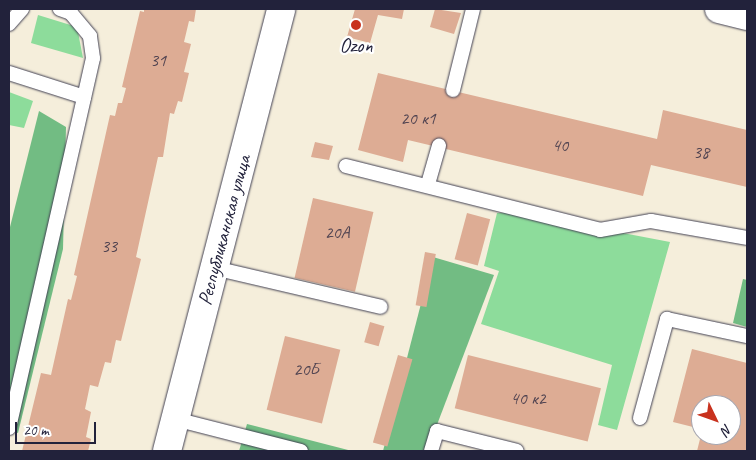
<!DOCTYPE html>
<html>
<head>
<meta charset="utf-8">
<style>
	body { margin:0 }
	#map { position:relative; width:756px; height:460px; overflow:hidden; background:#f5eedb; font-family:Caveat,sans-serif }
	div>[style] { position:absolute }
	[style*='--x'] { left:calc(var(--x)*1px); top:calc(var(--y)*1px); width:calc(var(--w)*1px); rotate:calc(var(--a)*1deg) }
	.green>* { inset:0; background:#8ddc9b }
	.forest>* { inset:0; background:#72bc83 }
	.building>* { inset:0; background:#ddac94; transform-origin:0 0 }
	.roads { filter:drop-shadow(0 0 1px #424153) drop-shadow(0 0 1px #424153) }
	.service>* { height:14px; margin:-7px; padding:0 7px; transform-origin:7px; border-radius:7px; background:#fff }
	.minor>* { height:28px; margin:-14px; padding:0 14px; transform-origin:14px; border-radius:14px; background:#fff }
	.dots>* { width:14px; height:14px; translate:-50% -50%; box-sizing:border-box; border:2px solid #fff; border-radius:50% }
	span { translate:-50% -50%; white-space:nowrap; text-align:center; line-height:1.15; -webkit-text-stroke:4.5px #fff; paint-order:stroke }
	.number-label { font-size:18px; color:#514451 }
	.number-label span { -webkit-text-stroke-width:0 }
	.poi-label { font-size:20px; color:#22223b }
	.street-label { font-size:20px; color:#22223b }
	.frame { position:absolute; inset:0; border:10px solid #22223b; pointer-events:none }
	.north { position:absolute; left:691px; top:395px; width:50px; height:50px; box-sizing:border-box; background:#fff; border:1px solid #a7a7b1; border-radius:50%; rotate:132deg; font-size:14px; font-weight:700; line-height:20px; text-align:center; color:#22223b }
	.north::after { content:''; display:block; margin:auto; width:18px; height:22px; background:#c8321e; clip-path:polygon(50% 0,100% 100%,50% 72%,0 100%) }
	.scale { position:absolute; left:15px; top:422px; width:81px; height:22px; box-sizing:border-box; border:2px solid #22223b; border-top:0; padding-left:6px; font-size:15px; line-height:18px; white-space:nowrap; color:#22223b; -webkit-text-stroke:4px #fff; paint-order:stroke }
</style>
</head>
<body>
<div id="map">
	<div class="green">
		<i style="clip-path:polygon(38px 15px,77px 27px,83px 58px,31px 43px)"></i>
		<i style="clip-path:polygon(9px 92px,33px 101px,24px 128px,9px 125px)"></i>
		<i style="clip-path:polygon(513px 212px,670px 242px,617px 430px,598px 425px,612px 365px,481px 324px,499px 271px,484px 266px,497px 213px)"></i>
	</div>
	<div class="forest">
		<i style="clip-path:polygon(39px 111px,66px 127px,63px 249px,18px 433px,9px 430px,9px 231px)"></i>
		<i style="clip-path:polygon(433px 257px,494px 275px,427px 451px,383px 451px)"></i>
		<i style="clip-path:polygon(743px 279px,747px 280px,747px 327px,733px 323px)"></i>
		<i style="clip-path:polygon(247px 424px,352px 451px,239px 451px)"></i>
	</div>
	<div class="building">
		<i style="clip-path:polygon(144px 9px,196px 9px,194px 22px,189px 21px,184px 42px,191px 44px,184px 72px,189px 73px,182px 102px,178px 101px,174px 114px,170px 113px,163px 157px,158px 157px,136px 257px,141px 259px,121px 341px,116px 340px,111px 363px,105px 362px,98px 387px,90px 385px,85px 409px,91px 412px,86px 437px,91px 439px,88px 451px,22px 451px,41px 373px,51px 375px,68px 299px,71px 300px,77px 276px,74px 275px,110px 115px,115px 116px,118px 103px,122px 103px,126px 88px,122px 87px,140px 11px,144px 12px)"></i>
		<i style="clip-path:polygon(355px 9px,404px 9px,402px 19px,378px 15px,370px 43px,347px 37px)"></i>
		<i style="clip-path:polygon(435px 9px,461px 13px,454px 34px,430px 27px)"></i>
		<i style="clip-path:polygon(378px 73px,657px 139px,663px 110px,747px 130px,747px 187px,651px 165px,643px 196px,408px 140px,403px 162px,358px 150px)"></i>
		<i style="clip-path:polygon(315px 142px,333px 146px,329px 160px,311px 157px)"></i>
		<i style="left:313px;top:198px;width:62px;height:82px;rotate:13deg"></i>
		<i style="left:467px;top:213px;width:24px;height:48px;rotate:15deg"></i>
		<i style="left:425px;top:252px;width:11px;height:54px;rotate:10deg"></i>
		<i style="left:370px;top:322px;width:15px;height:21px;rotate:16deg"></i>
		<i style="left:285px;top:336px;width:57px;height:76px;rotate:14deg"></i>
		<i style="clip-path:polygon(692px 349px,747px 363px,747px 451px,697px 451px,701px 435px,731px 435px,731px 405px,701px 405px,701px 429px,673px 422px)"></i>
		<i style="left:398px;top:355px;width:15px;height:91px;rotate:16deg"></i>
		<i style="left:468px;top:355px;width:137px;height:55px;rotate:14deg"></i>
	</div>
	<div class="roads">
		<div class="service">
			<i style="--x:9;--y:24;--w:20;--a:-49"></i>
			<i style="--x:9;--y:73;--w:79;--a:17.7"></i>
			<i style="--x:453;--y:90;--w:83;--a:-76.1"></i>
			<i style="--x:346;--y:166;--w:262;--a:14.1"></i>
			<i style="--x:600;--y:230;--w:52;--a:-10"></i>
			<i style="--x:651;--y:221;--w:97;--a:10"></i>
			<i style="--x:428;--y:184;--w:40;--a:-74"></i>
			<i style="--x:214;--y:268;--w:171;--a:13.1"></i>
			<i style="--x:640;--y:418;--w:103;--a:-74.7"></i>
			<i style="--x:667;--y:319;--w:82;--a:12"></i>
			<i style="--x:175;--y:419;--w:130;--a:14.3"></i>
			<i style="--x:9;--y:428;--w:379;--a:-77.2"></i>
			<i style="--x:93;--y:58;--w:22;--a:-98"></i>
			<i style="--x:90;--y:36;--w:30;--a:-130"></i>
			<i style="--x:71;--y:13;--w:12;--a:-160"></i>
			<i style="--x:431;--y:451;--w:21;--a:-73"></i>
			<i style="--x:437;--y:431;--w:82;--a:14"></i>
		</div>
		<div class="minor">
			<i style="--x:719;--y:9;--w:29;--a:14"></i>
			<i style="--x:167;--y:451;--w:456;--a:-75.5"></i>
		</div>
	</div>
	<div class="dots">
		<i style="left:356px;top:25px;background:#c8321e"></i>
	</div>
	<div class="number-label">
		<span style="left:158px;top:60px">31</span>
		<span style="left:418px;top:118px">20 к1</span>
		<span style="left:560px;top:145px">40</span>
		<span style="left:701px;top:152px">38</span>
		<span style="left:337px;top:232px">20А</span>
		<span style="left:109px;top:246px">33</span>
		<span style="left:306px;top:369px">20Б</span>
		<span style="left:528px;top:398px">40 к2</span>
	</div>
	<div class="poi-label">
		<span style="left:356px;top:45px">Ozon</span>
	</div>
	<div class="street-label">
		<span style="left:224px;top:230px;rotate:-75deg">Республиканская улица</span>
	</div>
	<div class="frame"></div>
	<div class="north">N</div>
	<div class="scale">20 m</div>
</div>
</body>
</html>
